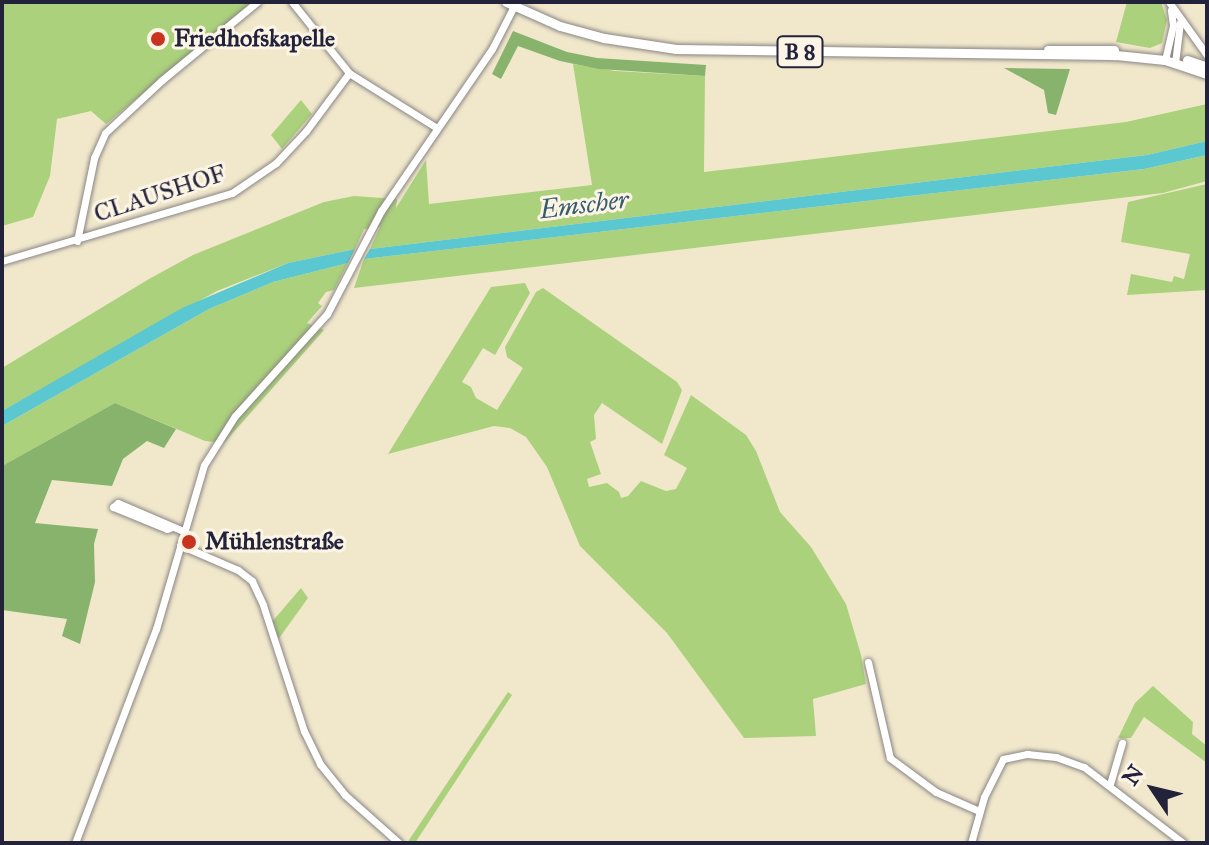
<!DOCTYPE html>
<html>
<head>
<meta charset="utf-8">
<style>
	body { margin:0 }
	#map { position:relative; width:1209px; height:845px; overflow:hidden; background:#f1e8cc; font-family:"IM FELL Great Primer",serif }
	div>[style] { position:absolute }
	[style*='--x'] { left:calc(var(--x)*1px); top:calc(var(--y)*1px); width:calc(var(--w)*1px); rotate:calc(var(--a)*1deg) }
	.green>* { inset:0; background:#abd17c }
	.forest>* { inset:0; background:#88b36c }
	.water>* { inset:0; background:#5bc8d1 }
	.roads { filter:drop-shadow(0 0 2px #8a8584) drop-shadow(0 0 2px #8a8584) }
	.minor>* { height:7px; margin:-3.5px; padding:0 3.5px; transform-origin:3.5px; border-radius:3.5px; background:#fff }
	.major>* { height:9px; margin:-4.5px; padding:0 4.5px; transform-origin:4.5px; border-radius:4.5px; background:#fff }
	.dots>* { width:22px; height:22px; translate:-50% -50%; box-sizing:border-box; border:4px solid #fcf5e5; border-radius:50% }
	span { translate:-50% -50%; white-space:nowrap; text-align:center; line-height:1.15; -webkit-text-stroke:6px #fcf5e5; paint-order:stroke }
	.shield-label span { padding:2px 6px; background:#fcf5e5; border:2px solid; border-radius:6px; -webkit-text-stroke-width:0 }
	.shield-label { font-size:22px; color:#22223b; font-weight:700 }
	.poi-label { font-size:24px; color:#22223b; font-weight:700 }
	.left { translate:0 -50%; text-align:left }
	.street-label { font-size:24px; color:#22223b }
	.water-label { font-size:26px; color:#365c70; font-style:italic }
	.frame { position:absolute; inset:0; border:4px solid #22223b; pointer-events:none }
	.north { position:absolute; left:1113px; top:749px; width:80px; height:80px; -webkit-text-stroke:6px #fcf5e5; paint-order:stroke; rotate:305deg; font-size:22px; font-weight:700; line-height:32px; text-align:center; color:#22223b }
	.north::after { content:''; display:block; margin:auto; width:28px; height:36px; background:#22223b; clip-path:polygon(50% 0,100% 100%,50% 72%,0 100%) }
</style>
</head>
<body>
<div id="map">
	<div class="green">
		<i style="clip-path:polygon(2px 2px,253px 2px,106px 124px,91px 111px,57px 119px,50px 176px,33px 217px,2px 226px)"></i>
		<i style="clip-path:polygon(1127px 2px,1161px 2px,1167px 20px,1162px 43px,1150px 48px,1116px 42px)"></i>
		<i style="clip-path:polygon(573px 64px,615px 71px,705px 76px,704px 172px,1126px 122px,1207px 104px,1207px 141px,1147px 155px,370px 249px,380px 227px,364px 229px,355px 249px,288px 263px,217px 291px,2px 411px,2px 368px,149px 279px,193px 255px,324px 202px,354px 196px,397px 199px,396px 208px,426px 160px,429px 204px,592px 185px)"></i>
		<i style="clip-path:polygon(301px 100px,312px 114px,282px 149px,271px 135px)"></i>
		<i style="clip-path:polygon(1207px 155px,1207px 181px,1163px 193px,354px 288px,364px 259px,1144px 169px)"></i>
		<i style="clip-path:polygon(1207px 184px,1207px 290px,1127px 295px,1131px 274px,1172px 282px,1174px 276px,1184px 279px,1190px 254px,1121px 242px,1128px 202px)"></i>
		<i style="clip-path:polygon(348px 263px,334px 290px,326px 292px,318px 303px,322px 306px,307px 323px,324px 330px,224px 443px,205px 441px,115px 403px,2px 466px,2px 426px,209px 309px,273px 282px)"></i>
		<i style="clip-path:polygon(525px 283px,530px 293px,495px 355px,483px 348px,462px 382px,471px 387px,476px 398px,497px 410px,523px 368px,507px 357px,505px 347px,536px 292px,543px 288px,677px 382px,682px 390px,662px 444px,602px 403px,594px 415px,596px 439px,590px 442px,601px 474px,587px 479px,589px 487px,607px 483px,619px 492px,621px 498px,628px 496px,641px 481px,666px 491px,676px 489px,687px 468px,664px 455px,691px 395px,746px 435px,756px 451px,780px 512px,811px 547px,846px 604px,861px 655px,866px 684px,813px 699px,816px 736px,744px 738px,667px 633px,580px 546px,547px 467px,526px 437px,510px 428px,494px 426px,388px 454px,491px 287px)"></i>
		<i style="clip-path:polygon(301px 588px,308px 598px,277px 641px,271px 623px)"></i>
		<i style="clip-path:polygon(1153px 686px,1193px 722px,1192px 734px,1207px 746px,1207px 763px,1144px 717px,1131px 738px,1118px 738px,1135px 703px)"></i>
		<i style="clip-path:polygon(508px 692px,512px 695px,415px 843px,407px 843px)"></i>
	</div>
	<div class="forest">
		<i style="clip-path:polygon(513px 31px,567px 52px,597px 58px,706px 65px,705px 76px,599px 69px,560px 61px,518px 46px,501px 79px,492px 74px)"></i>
		<i style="clip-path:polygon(1004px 68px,1070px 69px,1056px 115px,1048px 113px,1044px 90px)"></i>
		<i style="clip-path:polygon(115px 403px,176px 429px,164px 448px,147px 441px,123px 459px,112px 486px,52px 480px,35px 523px,98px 529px,94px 544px,95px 582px,80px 644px,62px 636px,67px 619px,2px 610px,2px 466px)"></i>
	</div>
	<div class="water">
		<i style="clip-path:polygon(1207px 141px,1207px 155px,1144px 169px,364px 259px,370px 249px,1147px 155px)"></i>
		<i style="clip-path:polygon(355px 249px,348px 263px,273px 282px,209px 309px,2px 426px,2px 411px,182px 308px,288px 263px)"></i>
	</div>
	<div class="roads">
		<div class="minor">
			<i style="--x:292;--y:2;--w:91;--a:51.2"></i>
			<i style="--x:349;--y:73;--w:104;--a:32"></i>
			<i style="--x:1169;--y:2;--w:65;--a:54.4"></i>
			<i style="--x:1165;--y:60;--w:36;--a:-77"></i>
			<i style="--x:1173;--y:25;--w:15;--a:-98"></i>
			<i style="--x:1175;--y:63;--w:41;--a:-83"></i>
			<i style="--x:77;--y:241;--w:85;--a:-78.4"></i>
			<i style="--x:94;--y:158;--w:27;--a:-66"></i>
			<i style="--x:105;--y:133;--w:78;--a:-42.9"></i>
			<i style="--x:162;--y:80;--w:123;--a:-39.4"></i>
			<i style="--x:2;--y:261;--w:240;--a:-16.5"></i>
			<i style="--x:232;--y:193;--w:53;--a:-34.3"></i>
			<i style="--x:276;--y:163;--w:44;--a:-46.8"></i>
			<i style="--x:306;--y:131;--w:72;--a:-53.4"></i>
			<i style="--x:172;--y:527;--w:5;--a:158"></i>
			<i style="--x:167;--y:529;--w:58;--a:-157.8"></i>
			<i style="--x:113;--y:507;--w:6;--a:-39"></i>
			<i style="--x:118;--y:503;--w:71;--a:23.3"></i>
			<i style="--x:180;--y:545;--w:63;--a:23.3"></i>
			<i style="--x:238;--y:570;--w:18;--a:38"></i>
			<i style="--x:252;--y:581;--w:26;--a:65"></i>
			<i style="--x:263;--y:605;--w:133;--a:72"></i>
			<i style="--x:304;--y:731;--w:37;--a:64"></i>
			<i style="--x:320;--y:764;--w:40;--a:51"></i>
			<i style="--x:345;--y:795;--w:72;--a:41.6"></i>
			<i style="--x:868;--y:662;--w:98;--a:77.1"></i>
			<i style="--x:890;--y:758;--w:57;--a:36.5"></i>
			<i style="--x:936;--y:792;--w:47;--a:23.8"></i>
			<i style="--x:1110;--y:784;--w:43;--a:-73.7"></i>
			<i style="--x:75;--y:843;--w:229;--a:-69.3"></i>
			<i style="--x:156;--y:629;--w:171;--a:-73.7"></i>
			<i style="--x:204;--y:465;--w:58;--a:-57.7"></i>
			<i style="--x:235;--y:416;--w:137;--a:-48"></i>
			<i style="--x:327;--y:314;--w:116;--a:-62.3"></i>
			<i style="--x:381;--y:211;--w:196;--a:-55.6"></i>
			<i style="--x:492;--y:49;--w:53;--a:-62.9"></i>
			<i style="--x:971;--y:843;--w:48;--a:-74.2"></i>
			<i style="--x:984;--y:797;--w:42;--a:-63.4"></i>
			<i style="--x:1003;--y:759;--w:25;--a:-12"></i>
			<i style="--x:1027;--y:754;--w:29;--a:6"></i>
			<i style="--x:1056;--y:757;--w:30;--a:20"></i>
			<i style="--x:1084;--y:767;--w:125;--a:37.5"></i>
		</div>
		<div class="major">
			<i style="--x:506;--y:2;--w:59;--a:24"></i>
			<i style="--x:560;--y:26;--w:46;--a:15.3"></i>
			<i style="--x:604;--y:38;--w:73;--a:8.7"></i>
			<i style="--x:676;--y:49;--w:440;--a:0.8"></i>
			<i style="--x:1116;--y:55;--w:49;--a:5.8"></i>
			<i style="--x:1165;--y:60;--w:44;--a:18.4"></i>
			<i style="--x:1048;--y:50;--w:66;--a:0"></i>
			<i style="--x:1187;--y:60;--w:21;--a:19"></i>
		</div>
	</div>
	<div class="dots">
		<i style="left:158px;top:39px;background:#c8321e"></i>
		<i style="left:189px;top:542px;background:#c8321e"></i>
	</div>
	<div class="shield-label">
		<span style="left:800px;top:52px">B 8</span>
	</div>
	<div class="poi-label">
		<span class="left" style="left:174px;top:39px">Friedhofskapelle</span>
		<span class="left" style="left:205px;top:542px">Mühlenstraße</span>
	</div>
	<div class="street-label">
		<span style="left:160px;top:194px;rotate:-18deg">CLAUSHOF</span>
	</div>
	<div class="water-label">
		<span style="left:584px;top:205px;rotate:-7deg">Emscher</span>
	</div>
	<div class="frame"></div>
	<div class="north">N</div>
</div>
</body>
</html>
